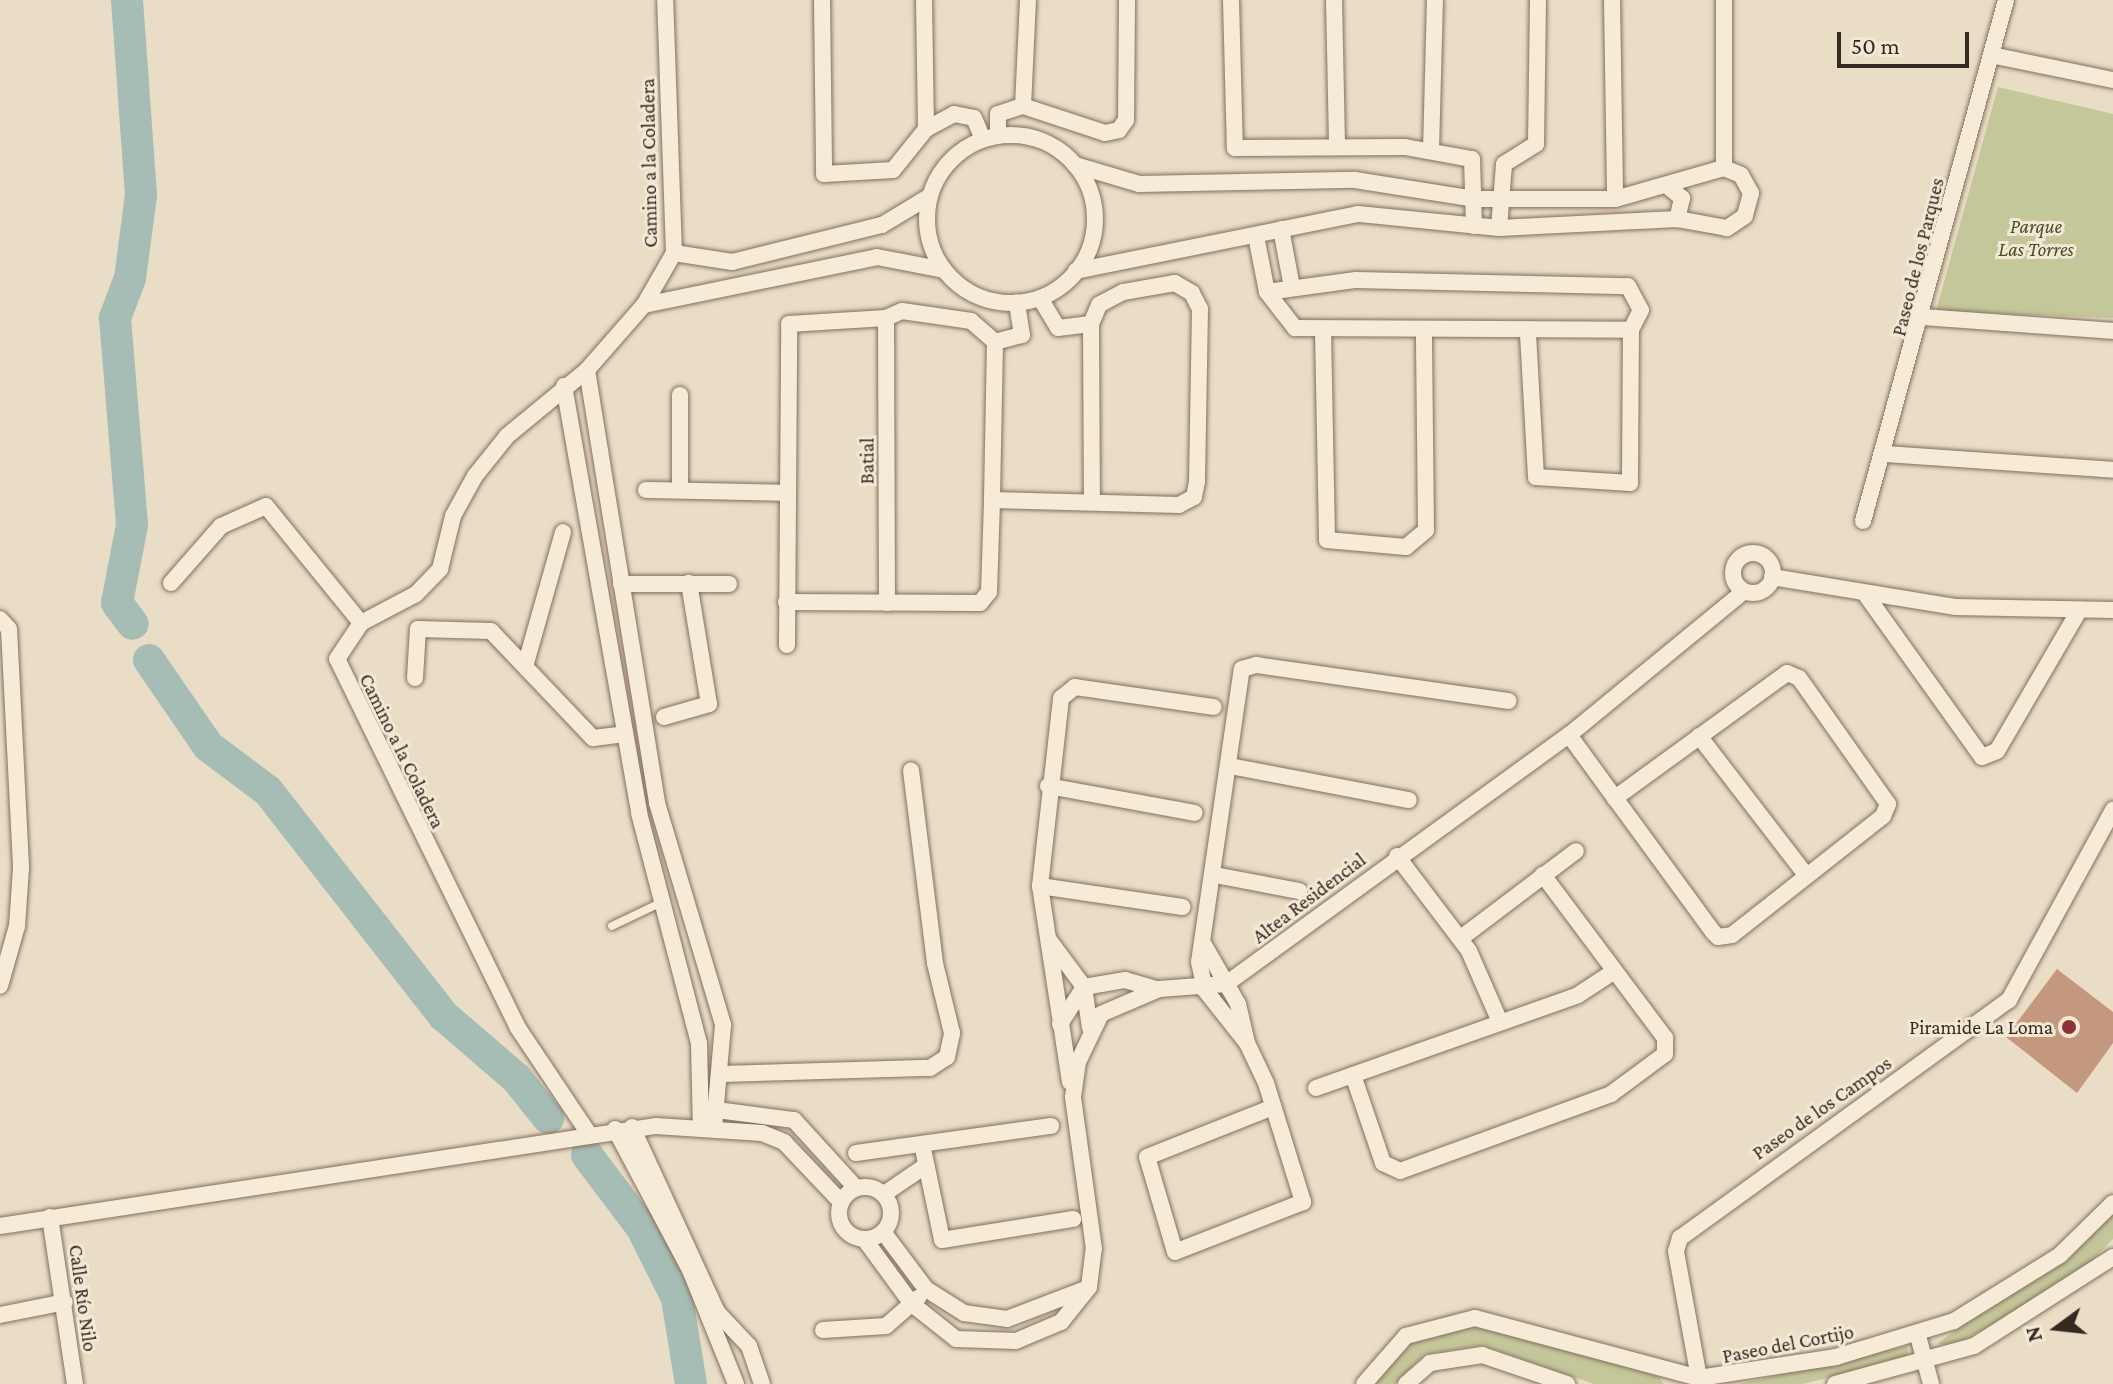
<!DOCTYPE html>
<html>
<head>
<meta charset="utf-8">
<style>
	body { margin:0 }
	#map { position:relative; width:2113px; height:1384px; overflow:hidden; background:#eaddc5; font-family:"Crimson Pro",serif }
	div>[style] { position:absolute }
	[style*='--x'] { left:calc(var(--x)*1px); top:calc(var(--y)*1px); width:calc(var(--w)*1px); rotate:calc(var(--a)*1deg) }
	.green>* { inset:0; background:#c4c79a }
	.river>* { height:32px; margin:-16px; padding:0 16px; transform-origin:16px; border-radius:16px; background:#a6bdb5 }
	.building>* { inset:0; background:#c4987e }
	.roads { filter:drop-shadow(0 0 2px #836f5d) drop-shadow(0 0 2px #836f5d) }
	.service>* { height:8px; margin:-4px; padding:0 4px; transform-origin:4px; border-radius:4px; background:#f5ebd7 }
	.minor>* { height:16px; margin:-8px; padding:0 8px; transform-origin:8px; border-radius:8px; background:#f5ebd7 }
	.minor>.ring { margin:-8px; padding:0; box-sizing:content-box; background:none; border:16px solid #f5ebd7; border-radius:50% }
	.dots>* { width:22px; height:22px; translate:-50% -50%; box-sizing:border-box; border:4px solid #f2e8d4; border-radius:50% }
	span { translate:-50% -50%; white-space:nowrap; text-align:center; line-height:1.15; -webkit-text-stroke:6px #f2e8d4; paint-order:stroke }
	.street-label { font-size:20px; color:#34281f }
	.park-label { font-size:20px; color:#474f28; font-style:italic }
	.poi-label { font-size:20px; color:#34281f }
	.right { translate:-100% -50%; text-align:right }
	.north { position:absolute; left:2017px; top:1288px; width:80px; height:80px; -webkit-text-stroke:6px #f2e8d4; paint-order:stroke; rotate:255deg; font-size:22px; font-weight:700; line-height:32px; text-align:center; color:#34281f }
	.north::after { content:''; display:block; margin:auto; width:28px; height:36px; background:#34281f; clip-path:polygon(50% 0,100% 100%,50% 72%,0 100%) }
	.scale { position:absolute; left:1837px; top:32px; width:132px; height:36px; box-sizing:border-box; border:4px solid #34281f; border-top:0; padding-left:10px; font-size:24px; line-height:28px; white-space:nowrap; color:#34281f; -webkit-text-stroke:6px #f2e8d4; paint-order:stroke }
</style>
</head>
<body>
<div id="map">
	<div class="green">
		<i style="clip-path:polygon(1998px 87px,2113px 114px,2113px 318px,1936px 311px)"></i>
		<i style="clip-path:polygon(2113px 1214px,2113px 1239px,2091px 1262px,2009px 1316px,1954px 1345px,1937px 1344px)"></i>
		<i style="clip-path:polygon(1478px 1324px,1658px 1376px,1664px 1384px,1594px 1384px,1482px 1345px,1425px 1354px,1395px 1384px,1372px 1384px,1409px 1344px,1439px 1328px)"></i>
		<i style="clip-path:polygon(1907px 1346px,1909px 1358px,1802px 1384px,1739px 1384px)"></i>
	</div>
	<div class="river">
		<i style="--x:127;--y:0;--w:196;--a:85.9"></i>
		<i style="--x:141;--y:195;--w:84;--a:97.5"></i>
		<i style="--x:130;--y:278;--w:43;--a:110.6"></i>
		<i style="--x:115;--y:318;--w:208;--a:85.3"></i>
		<i style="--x:132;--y:525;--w:79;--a:100.9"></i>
		<i style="--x:117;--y:603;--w:26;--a:53"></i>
		<i style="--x:149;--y:660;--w:104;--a:55.5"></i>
		<i style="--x:208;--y:746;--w:75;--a:36.9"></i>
		<i style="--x:268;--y:791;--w:286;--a:52"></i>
		<i style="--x:444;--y:1016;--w:96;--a:40.8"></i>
		<i style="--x:517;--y:1079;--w:50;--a:51.5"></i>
		<i style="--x:587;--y:1155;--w:91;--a:53"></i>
		<i style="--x:642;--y:1228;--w:78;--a:63.4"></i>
		<i style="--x:677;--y:1298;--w:87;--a:80.8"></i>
	</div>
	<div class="building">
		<i style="clip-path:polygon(2057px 969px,2113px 1012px,2113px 1043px,2077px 1093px,2006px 1037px)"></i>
	</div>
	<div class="roads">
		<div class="service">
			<i style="--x:612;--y:926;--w:55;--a:-25.6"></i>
		</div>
		<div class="minor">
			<i style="--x:822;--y:0;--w:174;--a:89.3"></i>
			<i style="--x:824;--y:174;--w:69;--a:-3.3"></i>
			<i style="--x:893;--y:170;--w:53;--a:-51.2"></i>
			<i style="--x:926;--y:129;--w:32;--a:-28"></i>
			<i style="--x:954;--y:114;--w:20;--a:11"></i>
			<i style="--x:974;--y:118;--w:23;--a:67"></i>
			<i style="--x:924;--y:0;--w:129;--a:89.1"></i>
			<i style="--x:1231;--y:0;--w:148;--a:88.5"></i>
			<i style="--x:1235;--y:148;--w:170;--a:-0.3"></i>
			<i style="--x:1405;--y:147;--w:68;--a:10.2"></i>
			<i style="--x:1472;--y:159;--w:67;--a:88.3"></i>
			<i style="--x:1334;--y:0;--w:147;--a:88.8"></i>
			<i style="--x:1612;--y:0;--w:199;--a:89.1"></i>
			<i style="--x:1724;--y:0;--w:168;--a:90"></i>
			<i style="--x:1991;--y:55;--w:125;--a:11.6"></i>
			<i style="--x:1023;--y:106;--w:106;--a:-87.3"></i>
			<i style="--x:998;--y:135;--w:21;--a:-90"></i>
			<i style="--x:998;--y:114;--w:26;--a:-18"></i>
			<i style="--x:1023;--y:106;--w:86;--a:18.2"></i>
			<i style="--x:1105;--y:133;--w:14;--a:-12"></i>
			<i style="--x:1119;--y:130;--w:12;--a:-55"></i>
			<i style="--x:1126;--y:120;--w:120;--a:-89.5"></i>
			<i class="ring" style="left:927px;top:135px;width:152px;height:152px"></i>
			<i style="--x:1431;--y:151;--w:151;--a:-88.5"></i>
			<i style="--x:1075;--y:165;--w:67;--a:16.5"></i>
			<i style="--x:1139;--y:184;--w:216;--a:-1.1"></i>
			<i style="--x:1355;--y:180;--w:121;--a:9"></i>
			<i style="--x:1475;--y:199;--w:140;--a:0"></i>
			<i style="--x:1615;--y:199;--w:113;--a:-15.9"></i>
			<i style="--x:1724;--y:168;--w:18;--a:22"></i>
			<i style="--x:1741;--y:175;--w:21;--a:61"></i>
			<i style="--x:1751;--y:193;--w:24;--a:105"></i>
			<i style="--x:1745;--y:216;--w:22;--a:146"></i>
			<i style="--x:1727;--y:228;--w:51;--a:-169.8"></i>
			<i style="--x:1677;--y:219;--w:178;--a:177.1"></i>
			<i style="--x:1499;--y:228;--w:142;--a:-174.3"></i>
			<i style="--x:1358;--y:214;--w:288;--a:168.6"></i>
			<i style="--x:1670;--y:188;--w:16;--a:40"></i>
			<i style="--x:1682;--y:198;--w:22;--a:103"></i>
			<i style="--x:1499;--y:228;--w:64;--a:-85.5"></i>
			<i style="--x:1504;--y:164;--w:38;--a:-32"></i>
			<i style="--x:1536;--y:144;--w:144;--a:-89.2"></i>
			<i style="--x:1281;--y:229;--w:59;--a:79.3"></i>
			<i style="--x:1256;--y:236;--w:57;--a:78.9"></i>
			<i style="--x:1267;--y:292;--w:46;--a:52.1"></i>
			<i style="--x:1295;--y:328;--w:336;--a:0.3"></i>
			<i style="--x:674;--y:253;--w:59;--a:8.8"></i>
			<i style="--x:732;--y:262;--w:154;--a:-13.9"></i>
			<i style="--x:882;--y:225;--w:56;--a:-31.1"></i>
			<i style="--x:1267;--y:292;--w:90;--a:-7.7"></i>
			<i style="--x:1356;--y:280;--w:272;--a:1.3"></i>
			<i style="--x:1628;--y:286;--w:27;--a:62"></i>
			<i style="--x:1641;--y:310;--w:22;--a:117"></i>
			<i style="--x:1631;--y:330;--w:153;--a:90.4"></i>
			<i style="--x:1630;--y:483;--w:94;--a:-176.3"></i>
			<i style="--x:1536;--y:477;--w:145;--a:-93.2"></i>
			<i style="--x:1040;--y:298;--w:35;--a:59"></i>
			<i style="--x:1058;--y:328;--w:33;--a:-7"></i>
			<i style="--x:644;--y:305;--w:238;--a:-11.6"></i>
			<i style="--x:877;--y:257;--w:68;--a:11"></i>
			<i style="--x:1924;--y:317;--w:190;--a:4.2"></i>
			<i style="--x:886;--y:318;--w:285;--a:89.8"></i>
			<i style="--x:1323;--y:330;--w:210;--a:88.9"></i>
			<i style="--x:1327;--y:540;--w:79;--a:5.1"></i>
			<i style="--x:1406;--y:547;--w:26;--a:-40"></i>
			<i style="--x:1426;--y:530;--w:200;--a:-90.6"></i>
			<i style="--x:995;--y:342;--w:28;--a:-15"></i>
			<i style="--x:1022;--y:335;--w:33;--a:-99"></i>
			<i style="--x:587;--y:370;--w:439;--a:80.8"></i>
			<i style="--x:657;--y:803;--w:232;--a:73.4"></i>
			<i style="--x:723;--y:1025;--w:103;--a:95"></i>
			<i style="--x:564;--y:386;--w:434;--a:80"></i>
			<i style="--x:639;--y:813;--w:238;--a:75.4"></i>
			<i style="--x:699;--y:1043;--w:85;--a:88.7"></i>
			<i style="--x:1887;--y:454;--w:227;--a:4"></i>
			<i style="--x:646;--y:490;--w:141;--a:1.2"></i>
			<i style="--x:680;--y:490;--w:95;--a:-90"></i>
			<i style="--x:1863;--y:521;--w:540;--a:-74.65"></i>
			<i class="ring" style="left:1733px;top:553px;width:24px;height:24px"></i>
			<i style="--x:1772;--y:577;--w:185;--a:9.3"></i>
			<i style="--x:1955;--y:607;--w:158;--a:1.1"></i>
			<i style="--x:171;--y:583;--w:76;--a:-48.7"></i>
			<i style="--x:221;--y:526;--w:49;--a:-24"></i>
			<i style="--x:266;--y:506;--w:151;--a:50.9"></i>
			<i style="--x:621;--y:584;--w:108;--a:0"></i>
			<i style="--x:1866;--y:595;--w:199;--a:54.4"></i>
			<i style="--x:1982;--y:757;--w:16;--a:-22"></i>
			<i style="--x:1997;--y:751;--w:164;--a:-59.7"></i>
			<i style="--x:786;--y:602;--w:194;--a:0.3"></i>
			<i style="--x:980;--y:603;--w:14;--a:-51"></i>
			<i style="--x:989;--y:592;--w:92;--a:-88.1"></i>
			<i style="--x:0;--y:619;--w:13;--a:48"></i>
			<i style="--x:9;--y:629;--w:239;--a:87.1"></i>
			<i style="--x:21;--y:868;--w:58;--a:93.9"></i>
			<i style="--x:17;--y:926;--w:62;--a:105.8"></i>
			<i style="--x:787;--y:645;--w:321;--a:-89.6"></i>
			<i style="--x:789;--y:324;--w:97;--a:-3.5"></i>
			<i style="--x:886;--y:318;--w:17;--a:-24"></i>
			<i style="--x:902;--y:311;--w:70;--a:8.2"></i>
			<i style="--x:971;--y:321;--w:32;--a:41"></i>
			<i style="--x:995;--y:342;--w:158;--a:91.1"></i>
			<i style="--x:992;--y:500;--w:187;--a:1.5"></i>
			<i style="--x:1179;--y:505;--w:17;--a:-28"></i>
			<i style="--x:1194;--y:497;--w:16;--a:-79"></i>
			<i style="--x:1197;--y:481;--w:172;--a:-89"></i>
			<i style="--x:1200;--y:309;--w:18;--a:-117"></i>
			<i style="--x:1192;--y:293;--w:20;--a:-150"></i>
			<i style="--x:1175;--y:283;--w:53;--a:170.2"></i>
			<i style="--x:1123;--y:292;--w:27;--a:152"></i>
			<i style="--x:1099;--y:305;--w:21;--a:113"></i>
			<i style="--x:1091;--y:324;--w:177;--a:89.7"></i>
			<i style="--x:526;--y:663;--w:136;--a:-74.2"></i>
			<i style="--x:415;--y:678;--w:49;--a:-86.5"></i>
			<i style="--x:418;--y:629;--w:73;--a:1.6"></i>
			<i style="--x:491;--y:631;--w:148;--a:46.4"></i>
			<i style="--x:593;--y:738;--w:32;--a:-7"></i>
			<i style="--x:664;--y:717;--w:47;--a:-16.1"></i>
			<i style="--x:709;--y:704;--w:123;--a:-99.4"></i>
			<i style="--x:1569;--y:735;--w:78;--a:53.9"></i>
			<i style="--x:1615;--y:798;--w:166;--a:53.8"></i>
			<i style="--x:1713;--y:932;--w:7;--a:45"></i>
			<i style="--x:1718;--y:937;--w:14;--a:-8"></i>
			<i style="--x:1732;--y:935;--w:192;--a:-38.2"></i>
			<i style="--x:1883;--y:816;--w:13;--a:-67"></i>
			<i style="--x:1888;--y:804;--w:154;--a:-125.2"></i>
			<i style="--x:1799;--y:678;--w:13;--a:-157"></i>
			<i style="--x:1787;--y:673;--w:213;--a:144"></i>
			<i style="--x:1699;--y:736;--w:175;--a:52.4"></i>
			<i style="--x:1230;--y:766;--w:182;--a:10.8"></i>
			<i style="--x:1048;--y:786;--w:149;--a:10.4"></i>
			<i style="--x:1397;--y:856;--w:119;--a:52.8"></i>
			<i style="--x:1469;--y:951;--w:77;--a:66.4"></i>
			<i style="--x:1215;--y:875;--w:86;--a:10.8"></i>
			<i style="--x:1040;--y:886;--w:144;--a:8.4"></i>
			<i style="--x:1461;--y:938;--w:144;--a:-37.1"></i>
			<i style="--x:1049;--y:940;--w:59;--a:53.3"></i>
			<i style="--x:1084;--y:987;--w:41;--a:81.7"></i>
			<i style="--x:1204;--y:945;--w:68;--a:60"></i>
			<i style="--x:1238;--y:1004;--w:40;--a:77"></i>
			<i style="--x:1247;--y:1043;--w:44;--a:64.6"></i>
			<i style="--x:1266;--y:1083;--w:125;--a:72.7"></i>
			<i style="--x:1303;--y:1202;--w:137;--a:158.7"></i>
			<i style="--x:1175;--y:1252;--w:99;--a:-106.4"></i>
			<i style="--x:1147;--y:1157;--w:136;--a:-21.6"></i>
			<i style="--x:1060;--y:1024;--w:44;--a:-57"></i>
			<i style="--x:1084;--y:987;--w:42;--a:-9.7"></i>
			<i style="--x:1125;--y:980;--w:33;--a:16"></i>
			<i style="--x:1247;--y:1043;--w:68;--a:-128.4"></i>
			<i style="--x:1205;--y:990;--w:29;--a:-102"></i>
			<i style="--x:1199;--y:962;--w:296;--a:-81.7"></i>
			<i style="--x:1242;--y:669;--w:15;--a:-16"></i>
			<i style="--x:1256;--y:665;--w:255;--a:8.1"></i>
			<i style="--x:722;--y:1074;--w:208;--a:-1.7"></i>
			<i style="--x:930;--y:1068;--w:20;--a:-33"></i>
			<i style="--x:947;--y:1057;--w:25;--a:-78"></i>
			<i style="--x:952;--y:1033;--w:72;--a:-103.7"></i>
			<i style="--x:935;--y:963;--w:194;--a:-97.1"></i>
			<i style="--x:1353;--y:1075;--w:93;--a:71.2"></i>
			<i style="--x:1383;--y:1163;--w:19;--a:25"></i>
			<i style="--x:1400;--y:1171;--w:225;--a:-20"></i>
			<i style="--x:1611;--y:1094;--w:67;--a:-36.5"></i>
			<i style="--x:1665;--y:1054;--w:16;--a:-90"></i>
			<i style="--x:1665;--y:1038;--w:204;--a:-126.8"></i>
			<i style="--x:1070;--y:1082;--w:198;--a:-98.7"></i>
			<i style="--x:1040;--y:886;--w:189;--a:-83.6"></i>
			<i style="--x:1061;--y:698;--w:18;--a:-38"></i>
			<i style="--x:1075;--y:687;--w:140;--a:8.2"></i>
			<i style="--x:1316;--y:1088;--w:278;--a:-19.5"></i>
			<i style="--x:1578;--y:995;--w:42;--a:-33.3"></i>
			<i style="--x:709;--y:1109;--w:86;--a:7.4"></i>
			<i style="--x:794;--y:1120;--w:92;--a:47.6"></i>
			<i style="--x:632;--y:1127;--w:204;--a:65.3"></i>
			<i style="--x:717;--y:1312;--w:47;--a:46.7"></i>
			<i style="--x:749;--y:1346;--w:40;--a:71.1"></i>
			<i style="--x:615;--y:1129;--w:160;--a:62"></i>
			<i style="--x:690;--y:1270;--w:123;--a:68"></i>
			<i style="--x:589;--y:1134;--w:128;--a:-123.8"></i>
			<i style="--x:518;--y:1028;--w:411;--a:-116.1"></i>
			<i style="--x:337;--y:659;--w:43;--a:-56.3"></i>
			<i style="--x:361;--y:623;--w:62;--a:-27.8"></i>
			<i style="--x:416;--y:594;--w:35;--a:-46"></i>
			<i style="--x:440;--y:569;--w:55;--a:-76.2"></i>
			<i style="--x:453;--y:516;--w:46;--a:-61.2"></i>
			<i style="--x:475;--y:476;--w:51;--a:-51.3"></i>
			<i style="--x:507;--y:436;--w:104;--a:-39.5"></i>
			<i style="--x:587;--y:370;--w:86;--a:-48.8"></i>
			<i style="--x:644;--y:305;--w:60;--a:-60"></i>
			<i style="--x:674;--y:253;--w:253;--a:-92"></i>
			<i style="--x:922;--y:1144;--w:98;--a:78.2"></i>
			<i style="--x:942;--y:1240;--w:133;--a:-9.1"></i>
			<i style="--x:856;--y:1153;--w:197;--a:-7.9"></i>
			<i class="ring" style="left:839px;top:1187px;width:36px;height:36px"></i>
			<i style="--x:884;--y:1194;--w:50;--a:-34.3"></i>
			<i style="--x:50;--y:1217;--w:169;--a:81.5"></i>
			<i style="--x:0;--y:1226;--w:664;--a:-8.67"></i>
			<i style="--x:656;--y:1126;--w:106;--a:3.8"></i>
			<i style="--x:762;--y:1133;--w:24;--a:22"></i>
			<i style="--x:784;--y:1142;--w:83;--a:46.5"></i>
			<i style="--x:884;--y:1233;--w:70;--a:53.1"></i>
			<i style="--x:926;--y:1289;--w:45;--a:32.3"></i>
			<i style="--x:964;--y:1313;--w:43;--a:7.9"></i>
			<i style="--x:1007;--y:1319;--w:87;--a:-20.9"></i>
			<i style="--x:865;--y:1240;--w:79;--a:53.7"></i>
			<i style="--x:912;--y:1304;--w:56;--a:38.5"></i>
			<i style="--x:956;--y:1339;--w:60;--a:1.9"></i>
			<i style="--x:1016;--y:1341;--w:49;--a:-22.9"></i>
			<i style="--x:1061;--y:1322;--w:45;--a:-51.3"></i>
			<i style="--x:1089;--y:1287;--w:38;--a:-83"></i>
			<i style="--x:1094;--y:1249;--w:153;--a:-97.9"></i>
			<i style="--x:1073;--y:1097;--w:35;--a:-82"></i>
			<i style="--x:1078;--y:1062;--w:53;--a:-64.4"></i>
			<i style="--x:1101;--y:1014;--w:63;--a:-23.3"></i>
			<i style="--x:1159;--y:989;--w:67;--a:-4.3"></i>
			<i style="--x:1226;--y:984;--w:424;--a:-36"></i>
			<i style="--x:1569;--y:735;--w:225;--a:-39.4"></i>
			<i style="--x:0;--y:1315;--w:66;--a:-11.3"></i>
			<i style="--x:823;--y:1330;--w:63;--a:-3.6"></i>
			<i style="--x:886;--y:1326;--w:43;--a:-41.2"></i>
			<i style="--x:1918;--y:1336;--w:50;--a:74.8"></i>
			<i style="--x:1699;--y:1378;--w:129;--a:-100.3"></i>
			<i style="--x:1676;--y:1251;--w:14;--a:-73"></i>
			<i style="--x:1680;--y:1238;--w:406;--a:-35.9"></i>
			<i style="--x:2009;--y:1000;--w:217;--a:-61.3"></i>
			<i style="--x:1364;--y:1384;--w:64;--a:-48.8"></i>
			<i style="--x:1406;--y:1336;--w:71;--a:-14.6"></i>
			<i style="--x:1475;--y:1318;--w:232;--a:15"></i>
			<i style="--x:1699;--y:1378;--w:139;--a:-8.7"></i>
			<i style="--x:1836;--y:1357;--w:123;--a:-17"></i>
			<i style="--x:1954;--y:1321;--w:125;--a:-31.9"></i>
			<i style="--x:2060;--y:1255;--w:74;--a:-44.5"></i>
			<i style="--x:1406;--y:1384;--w:32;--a:-41"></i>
			<i style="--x:1430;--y:1363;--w:53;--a:-8.7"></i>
			<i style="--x:1482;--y:1355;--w:90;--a:18.8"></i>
			<i style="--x:1835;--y:1384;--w:144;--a:-15.3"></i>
			<i style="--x:1974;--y:1346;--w:165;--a:-32.6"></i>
		</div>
	</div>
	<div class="dots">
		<i style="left:2069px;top:1027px;background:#8c3238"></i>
	</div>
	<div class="street-label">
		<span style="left:649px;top:163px;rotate:-91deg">Camino a la Coladera</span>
		<span style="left:1918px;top:257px;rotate:-76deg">Paseo de los Parques</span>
		<span style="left:867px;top:461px;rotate:-90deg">Batial</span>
		<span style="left:402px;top:751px;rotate:64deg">Camino a la Coladera</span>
		<span style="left:1309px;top:898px;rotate:-37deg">Altea Residencial</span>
		<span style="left:1822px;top:1108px;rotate:-35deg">Paseo de los Campos</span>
		<span style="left:83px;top:1298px;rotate:82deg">Calle Río Nilo</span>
		<span style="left:1788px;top:1344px;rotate:-11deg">Paseo del Cortijo</span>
	</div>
	<div class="park-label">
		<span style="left:2036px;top:238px">Parque<br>Las Torres</span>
	</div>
	<div class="poi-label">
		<span class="right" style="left:2053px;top:1027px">Piramide La Loma</span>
	</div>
	<div class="north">N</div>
	<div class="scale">50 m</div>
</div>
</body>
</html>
